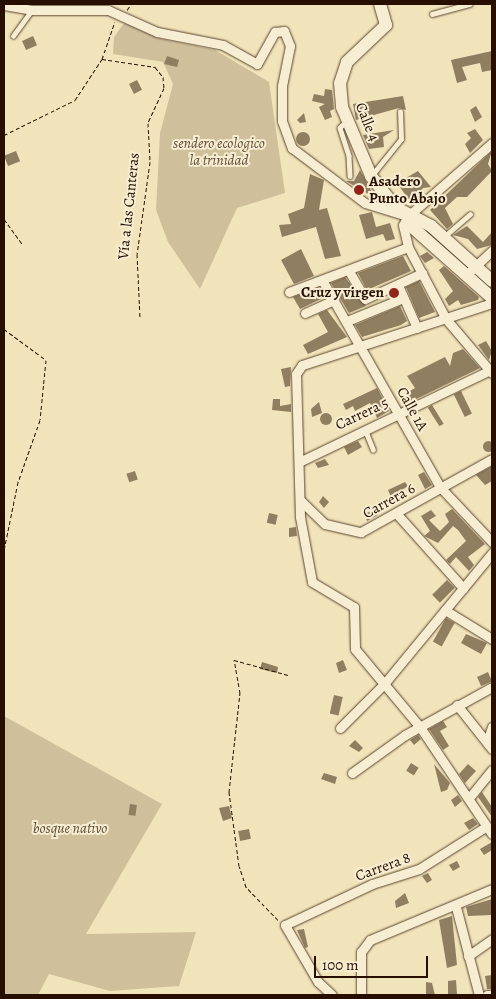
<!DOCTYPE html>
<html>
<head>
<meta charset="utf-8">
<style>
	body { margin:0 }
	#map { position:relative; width:496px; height:999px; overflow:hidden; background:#f2e4ba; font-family:Alegreya,serif }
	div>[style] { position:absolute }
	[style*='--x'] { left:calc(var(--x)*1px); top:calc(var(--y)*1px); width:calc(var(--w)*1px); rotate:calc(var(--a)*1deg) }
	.green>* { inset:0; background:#cfc09b }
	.building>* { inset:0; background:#907e61; transform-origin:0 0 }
	.round { border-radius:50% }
	.path>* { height:1px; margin-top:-0.5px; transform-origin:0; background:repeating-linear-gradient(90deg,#260f01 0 4px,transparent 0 6.5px) }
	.roads { filter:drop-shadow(0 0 1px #59442f) drop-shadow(0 0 1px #59442f) }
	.lane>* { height:4.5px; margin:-2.25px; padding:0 2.25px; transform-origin:2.25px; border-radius:2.25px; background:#f7edd2 }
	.street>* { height:9px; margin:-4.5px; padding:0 4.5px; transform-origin:4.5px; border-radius:4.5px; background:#f7edd2 }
	.secondary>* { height:12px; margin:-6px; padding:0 6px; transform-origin:6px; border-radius:6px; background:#f7edd2 }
	.dots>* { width:14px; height:14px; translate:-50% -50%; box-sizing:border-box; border:2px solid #f7edd2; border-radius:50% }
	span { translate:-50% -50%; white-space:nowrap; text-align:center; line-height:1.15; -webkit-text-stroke:4px #f7edd2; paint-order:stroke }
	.street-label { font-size:15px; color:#260f01 }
	.park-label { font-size:15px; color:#614d37; font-style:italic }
	.poi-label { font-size:15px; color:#260f01; font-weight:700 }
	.left { translate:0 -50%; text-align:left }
	.right { translate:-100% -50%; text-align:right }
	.frame { position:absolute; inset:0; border:5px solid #260f01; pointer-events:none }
	.scale { position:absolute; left:314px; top:956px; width:114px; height:22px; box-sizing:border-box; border:2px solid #260f01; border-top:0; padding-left:6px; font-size:15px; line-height:18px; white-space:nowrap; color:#260f01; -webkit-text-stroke:4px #f7edd2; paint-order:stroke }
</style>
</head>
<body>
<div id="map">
	<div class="green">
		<i style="clip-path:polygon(124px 23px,162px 39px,215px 50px,269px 82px,285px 193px,237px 208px,200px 289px,168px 242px,156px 210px,160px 133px,173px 84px,163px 62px,113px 54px,114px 37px)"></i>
		<i style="clip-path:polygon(4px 716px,162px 804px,86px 934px,196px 932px,179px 986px,110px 991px,49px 974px,38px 995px,4px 995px)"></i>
	</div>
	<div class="building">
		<i style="left:33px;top:36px;width:10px;height:12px;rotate:66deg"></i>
		<i style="clip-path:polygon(492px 51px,492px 70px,482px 72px,480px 63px,462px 67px,467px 80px,457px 83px,451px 60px)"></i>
		<i style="clip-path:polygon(167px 56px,179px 60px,177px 67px,164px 64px)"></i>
		<i style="left:137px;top:80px;width:11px;height:9px;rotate:63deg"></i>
		<i style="clip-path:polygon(325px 89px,332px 90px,334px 109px,330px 111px,332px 117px,325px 120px,319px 107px,325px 104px,312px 101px,314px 94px,324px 96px)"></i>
		<i style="clip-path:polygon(403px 96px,406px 110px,399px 108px,356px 120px,353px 104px)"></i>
		<i style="clip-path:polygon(476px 106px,482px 117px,475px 122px,470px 110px)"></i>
		<i style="clip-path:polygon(304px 113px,306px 122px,300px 123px,297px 120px)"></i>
		<i style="clip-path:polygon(475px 129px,483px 140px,470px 153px,465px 144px,471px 138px,467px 133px)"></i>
		<i style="clip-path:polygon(394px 130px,383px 137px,384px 147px,369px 149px,363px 135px)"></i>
		<i class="round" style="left:296px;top:132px;width:14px;height:14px"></i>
		<i style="left:16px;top:151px;width:11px;height:13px;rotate:68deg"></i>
		<i style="clip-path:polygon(492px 151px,488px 164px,492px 171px,467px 197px,457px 197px,445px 208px,453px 224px,447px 229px,430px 210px)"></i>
		<i style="clip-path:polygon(360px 170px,374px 196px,380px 201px,346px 181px,354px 181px)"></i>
		<i style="clip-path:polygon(418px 171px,431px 187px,423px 188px,412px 204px,397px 183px)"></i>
		<i style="clip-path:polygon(310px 174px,324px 180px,319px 210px,327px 208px,341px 256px,325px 259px,316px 227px,282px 237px,279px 225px,291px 224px,288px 214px,304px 208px)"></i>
		<i style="clip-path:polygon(372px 212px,376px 227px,390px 223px,395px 239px,386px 241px,383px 234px,366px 239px,359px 215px)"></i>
		<i style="clip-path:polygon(467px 226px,483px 242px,492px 232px,492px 245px,477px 249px,468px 239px,453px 235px)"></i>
		<i style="clip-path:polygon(301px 249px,314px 276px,294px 284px,281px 260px)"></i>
		<i style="clip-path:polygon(427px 252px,434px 258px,425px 263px,420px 256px)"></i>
		<i style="clip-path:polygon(403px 256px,411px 271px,367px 290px,358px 273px)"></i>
		<i style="clip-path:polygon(444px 266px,479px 297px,478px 300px,461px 305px,458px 300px,449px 306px,445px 299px,453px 291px,439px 270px)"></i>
		<i style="clip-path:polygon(345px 277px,366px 306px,349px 313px,331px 283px)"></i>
		<i style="clip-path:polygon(419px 281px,435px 312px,419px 318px,406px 287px)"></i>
		<i style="clip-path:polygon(319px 287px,325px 297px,300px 309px,293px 297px)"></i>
		<i style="clip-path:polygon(400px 306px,407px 321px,401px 325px,362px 337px,355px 325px)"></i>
		<i style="clip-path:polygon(327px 310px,347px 337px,308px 354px,303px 345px,328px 332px,318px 314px)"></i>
		<i style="clip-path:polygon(486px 341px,492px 351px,489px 360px,478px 345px)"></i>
		<i style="clip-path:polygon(463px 349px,480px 368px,408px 403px,405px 394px,415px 388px,407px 376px,445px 357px,450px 366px,453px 353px)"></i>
		<i style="clip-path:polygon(291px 367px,290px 386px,285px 387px,281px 369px)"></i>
		<i style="clip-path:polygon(377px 388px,389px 411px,377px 418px,370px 403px,355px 411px,353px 406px,346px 410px,343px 404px)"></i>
		<i style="left:461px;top:391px;width:25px;height:8px;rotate:64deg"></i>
		<i style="clip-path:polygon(273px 399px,280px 399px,280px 406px,291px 404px,291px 412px,272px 410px)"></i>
		<i style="clip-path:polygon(319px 402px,322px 413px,312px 417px,311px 409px)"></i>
		<i style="left:432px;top:405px;width:22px;height:5px;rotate:58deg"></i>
		<i class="round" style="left:320px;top:413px;width:12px;height:12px"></i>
		<i class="round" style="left:482.5px;top:440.5px;width:11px;height:11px"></i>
		<i style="clip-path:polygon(358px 441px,362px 447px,348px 455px,344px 447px)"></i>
		<i style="clip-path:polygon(325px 459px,329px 465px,318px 468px,315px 463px)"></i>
		<i style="clip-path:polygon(492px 466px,492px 481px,485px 485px,476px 475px)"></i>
		<i style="left:135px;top:471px;width:9px;height:9px;rotate:72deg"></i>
		<i style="clip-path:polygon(424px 472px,432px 485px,425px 489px,418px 475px)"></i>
		<i style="clip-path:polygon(405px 482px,408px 486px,391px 497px,388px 490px)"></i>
		<i style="clip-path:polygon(323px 496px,329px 502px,324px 508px,319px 502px)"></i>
		<i style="clip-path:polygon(376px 506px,378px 515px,367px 521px,365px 514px)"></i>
		<i style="clip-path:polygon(452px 509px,485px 544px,468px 557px,474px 565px,469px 571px,456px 557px,450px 564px,446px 560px,466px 541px,458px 530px,453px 526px,438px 543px,424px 536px,430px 531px,421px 516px,431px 510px,436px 516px,429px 520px,440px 531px,449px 522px,445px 514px)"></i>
		<i style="left:269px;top:513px;width:9px;height:10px;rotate:13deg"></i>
		<i style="clip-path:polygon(296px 527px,297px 536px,289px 537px,289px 528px)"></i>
		<i style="left:447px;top:580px;width:11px;height:21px;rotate:45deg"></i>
		<i style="left:446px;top:618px;width:10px;height:27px;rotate:29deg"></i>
		<i style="clip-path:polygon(466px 634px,487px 643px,481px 654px,461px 643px)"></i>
		<i style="clip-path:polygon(343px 660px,347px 670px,339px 673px,336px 663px)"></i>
		<i style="clip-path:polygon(262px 662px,278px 667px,277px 673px,260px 669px)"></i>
		<i style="left:488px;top:672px;width:10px;height:12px;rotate:66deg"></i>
		<i style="left:334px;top:695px;width:9px;height:19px;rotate:13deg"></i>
		<i style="clip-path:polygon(443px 721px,447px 727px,440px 731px,449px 746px,443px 750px,429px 729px)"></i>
		<i style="clip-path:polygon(418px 735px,421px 739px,414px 745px,410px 740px)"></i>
		<i style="clip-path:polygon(355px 740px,363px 748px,359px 752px,349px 746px)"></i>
		<i style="left:411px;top:763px;width:9px;height:9px;rotate:32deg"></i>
		<i style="clip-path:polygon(434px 764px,450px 783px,447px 790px,441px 792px)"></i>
		<i style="clip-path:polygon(468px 764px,476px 771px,465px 783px,459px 774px)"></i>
		<i style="clip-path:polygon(324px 773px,337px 777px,335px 784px,321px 779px)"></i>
		<i style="clip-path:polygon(482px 792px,492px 807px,492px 817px,478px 797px)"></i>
		<i style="clip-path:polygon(458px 795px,462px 801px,455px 807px,451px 800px)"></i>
		<i style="left:130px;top:804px;width:7px;height:11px;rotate:8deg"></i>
		<i style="clip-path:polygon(229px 806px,232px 818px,223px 821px,219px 808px)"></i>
		<i style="clip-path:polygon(473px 818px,478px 824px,469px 830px,464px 823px)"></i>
		<i style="left:249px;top:829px;width:10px;height:11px;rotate:79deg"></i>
		<i style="clip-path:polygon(492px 842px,492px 850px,484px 855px,480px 849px)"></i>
		<i style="clip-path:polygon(457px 861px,460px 867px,453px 871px,449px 865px)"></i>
		<i style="clip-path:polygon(428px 873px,432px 880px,427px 883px,422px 876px)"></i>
		<i style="clip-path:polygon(405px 893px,409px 903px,396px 908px,395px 901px)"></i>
		<i style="clip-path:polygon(492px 899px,492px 915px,468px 916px,466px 907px)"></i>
		<i style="clip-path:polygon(452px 916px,457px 965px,447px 968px,439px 920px)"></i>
		<i style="clip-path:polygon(304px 929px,308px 947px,305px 948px,297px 930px)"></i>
		<i style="clip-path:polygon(492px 975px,492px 989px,487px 989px,485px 976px)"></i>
		<i style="clip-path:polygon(456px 980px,457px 994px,448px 995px,448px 981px)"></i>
		<i style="clip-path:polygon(426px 982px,432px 983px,435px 995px,426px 995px)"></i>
	</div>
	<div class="path">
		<i style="--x:127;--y:10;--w:7;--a:-56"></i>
		<i style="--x:102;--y:59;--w:54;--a:8.6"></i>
		<i style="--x:155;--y:67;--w:13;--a:51"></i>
		<i style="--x:163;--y:77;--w:11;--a:85"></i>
		<i style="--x:164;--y:88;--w:38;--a:115"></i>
		<i style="--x:148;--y:123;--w:39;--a:87"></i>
		<i style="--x:150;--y:162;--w:93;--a:98"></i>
		<i style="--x:137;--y:254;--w:64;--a:87.3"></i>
		<i style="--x:4;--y:135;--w:79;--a:-26.2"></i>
		<i style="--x:75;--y:100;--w:49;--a:-56.6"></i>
		<i style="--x:102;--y:59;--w:39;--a:-71"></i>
		<i style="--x:4;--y:219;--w:31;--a:54"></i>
		<i style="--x:4;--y:329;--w:52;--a:36.4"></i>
		<i style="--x:46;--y:360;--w:60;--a:95.7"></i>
		<i style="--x:40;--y:420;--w:66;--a:109.5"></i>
		<i style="--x:18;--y:482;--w:69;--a:101.6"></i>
		<i style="--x:278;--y:920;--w:46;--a:-134.1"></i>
		<i style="--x:246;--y:887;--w:22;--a:-108"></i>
		<i style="--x:239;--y:866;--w:75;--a:-97.7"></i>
		<i style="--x:229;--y:792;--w:100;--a:-83.7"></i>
		<i style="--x:240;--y:693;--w:34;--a:-100"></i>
		<i style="--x:234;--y:660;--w:56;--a:15.5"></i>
	</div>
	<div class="roads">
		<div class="lane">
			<i style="--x:432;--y:14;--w:39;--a:-15"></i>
			<i style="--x:13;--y:36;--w:32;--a:-54"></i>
			<i style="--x:346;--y:122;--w:8;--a:135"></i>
			<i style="--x:340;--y:128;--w:29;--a:72"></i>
			<i style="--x:349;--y:156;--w:20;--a:87"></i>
			<i style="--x:372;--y:175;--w:46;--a:-51.1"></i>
			<i style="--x:401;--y:139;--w:27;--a:-92"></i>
			<i style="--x:445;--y:236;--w:33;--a:-41"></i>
			<i style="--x:365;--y:429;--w:22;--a:68"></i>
		</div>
		<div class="street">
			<i style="--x:4;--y:5;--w:28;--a:10"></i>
			<i style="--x:32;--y:10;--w:76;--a:0"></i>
			<i style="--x:108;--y:10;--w:54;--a:24.2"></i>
			<i style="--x:157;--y:32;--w:67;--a:11.1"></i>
			<i style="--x:223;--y:45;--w:39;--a:29"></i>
			<i style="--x:257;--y:64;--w:37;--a:-61"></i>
			<i style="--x:275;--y:32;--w:9;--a:-6"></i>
			<i style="--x:284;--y:31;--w:16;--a:68"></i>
			<i style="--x:290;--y:46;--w:41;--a:101.3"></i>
			<i style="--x:282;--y:86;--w:35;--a:90"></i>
			<i style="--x:282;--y:121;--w:29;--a:70"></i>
			<i style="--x:292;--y:148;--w:91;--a:37"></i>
			<i style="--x:365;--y:203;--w:44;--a:17.2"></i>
			<i style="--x:492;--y:143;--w:111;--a:139"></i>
			<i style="--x:408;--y:216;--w:10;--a:119"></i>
			<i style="--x:403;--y:225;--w:23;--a:77"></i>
			<i style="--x:408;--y:247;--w:81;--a:62.2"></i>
			<i style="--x:446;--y:319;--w:71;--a:49.6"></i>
			<i style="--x:349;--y:271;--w:32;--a:60"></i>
			<i style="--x:365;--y:299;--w:63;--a:-24.5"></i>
			<i style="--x:467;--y:274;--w:34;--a:-43"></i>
			<i style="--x:322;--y:280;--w:238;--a:60.3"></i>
			<i style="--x:440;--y:487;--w:76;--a:46.6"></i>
			<i style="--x:398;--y:285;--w:47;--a:66.2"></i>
			<i style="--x:289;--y:292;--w:127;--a:-20.7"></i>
			<i style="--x:492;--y:303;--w:200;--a:161.9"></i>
			<i style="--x:302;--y:365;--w:11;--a:124"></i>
			<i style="--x:296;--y:374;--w:143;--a:88.4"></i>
			<i style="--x:300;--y:517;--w:66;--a:79.5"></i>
			<i style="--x:312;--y:582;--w:49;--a:30.8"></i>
			<i style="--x:354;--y:607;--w:42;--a:88.6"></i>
			<i style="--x:355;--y:649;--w:102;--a:50.2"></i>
			<i style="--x:420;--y:727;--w:129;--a:56.1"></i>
			<i style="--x:305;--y:313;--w:32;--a:-24"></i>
			<i style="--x:347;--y:321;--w:61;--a:-22.3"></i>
			<i style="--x:299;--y:462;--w:214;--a:-25.7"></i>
			<i style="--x:301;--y:501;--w:33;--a:44"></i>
			<i style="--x:325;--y:524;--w:37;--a:13"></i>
			<i style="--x:361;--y:532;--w:150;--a:-29.1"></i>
			<i style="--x:396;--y:513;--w:101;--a:48.2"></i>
			<i style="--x:445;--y:610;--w:55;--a:31.7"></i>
			<i style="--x:457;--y:705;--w:56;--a:51.5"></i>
			<i style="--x:340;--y:728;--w:62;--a:-45"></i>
			<i style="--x:384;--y:684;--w:170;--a:-50.5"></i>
			<i style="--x:487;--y:742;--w:16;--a:-72"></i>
			<i style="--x:352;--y:773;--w:65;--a:-35.6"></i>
			<i style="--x:405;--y:735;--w:99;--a:-28.9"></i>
			<i style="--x:469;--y:798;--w:36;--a:-51"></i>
			<i style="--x:456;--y:907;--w:91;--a:75.4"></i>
			<i style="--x:468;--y:956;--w:29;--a:-35"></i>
			<i style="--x:332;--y:995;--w:19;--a:-137"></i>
			<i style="--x:318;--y:982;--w:66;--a:-120.1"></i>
			<i style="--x:285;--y:925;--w:96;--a:-25.2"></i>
			<i style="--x:372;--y:884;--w:49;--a:-17.7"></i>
			<i style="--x:419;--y:869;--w:80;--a:-32.3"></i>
			<i style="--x:361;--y:995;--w:43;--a:-90"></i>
			<i style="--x:361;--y:952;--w:15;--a:-53"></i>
			<i style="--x:370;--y:940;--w:132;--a:-22.7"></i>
			<i style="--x:487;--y:995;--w:5;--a:0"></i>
		</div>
		<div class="secondary">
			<i style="--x:380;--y:4;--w:22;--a:74"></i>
			<i style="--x:386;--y:25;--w:54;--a:136.5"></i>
			<i style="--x:347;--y:62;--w:22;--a:108"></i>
			<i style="--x:340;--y:83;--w:24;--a:85"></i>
			<i style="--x:342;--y:107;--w:75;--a:67.2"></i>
			<i style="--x:371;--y:176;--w:39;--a:52"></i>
			<i style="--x:395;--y:207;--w:41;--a:27.8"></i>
			<i style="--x:431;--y:226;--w:82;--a:42"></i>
			<i style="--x:408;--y:216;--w:10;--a:73"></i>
			<i style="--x:411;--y:226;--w:108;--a:41.6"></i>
		</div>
	</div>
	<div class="dots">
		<i style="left:359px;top:190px;background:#8f2418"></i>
		<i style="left:394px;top:293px;background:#8f2418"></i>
	</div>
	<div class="street-label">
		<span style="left:367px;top:122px;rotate:68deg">Calle 4</span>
		<span style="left:129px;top:206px;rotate:-84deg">Vía a las Canteras</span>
		<span style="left:412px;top:409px;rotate:61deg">Calle 1A</span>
		<span style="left:362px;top:414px;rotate:-25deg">Carrera 5</span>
		<span style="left:389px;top:501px;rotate:-29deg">Carrera 6</span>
		<span style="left:383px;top:867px;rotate:-20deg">Carrera 8</span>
	</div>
	<div class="park-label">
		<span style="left:219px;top:152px">sendero ecologico<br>la trinidad</span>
		<span style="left:70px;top:829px">bosque nativo</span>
	</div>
	<div class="poi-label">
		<span class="left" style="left:369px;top:190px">Asadero<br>Punto Abajo</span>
		<span class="right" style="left:384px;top:293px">Cruz y virgen</span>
	</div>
	<div class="frame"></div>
	<div class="scale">100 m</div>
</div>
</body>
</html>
